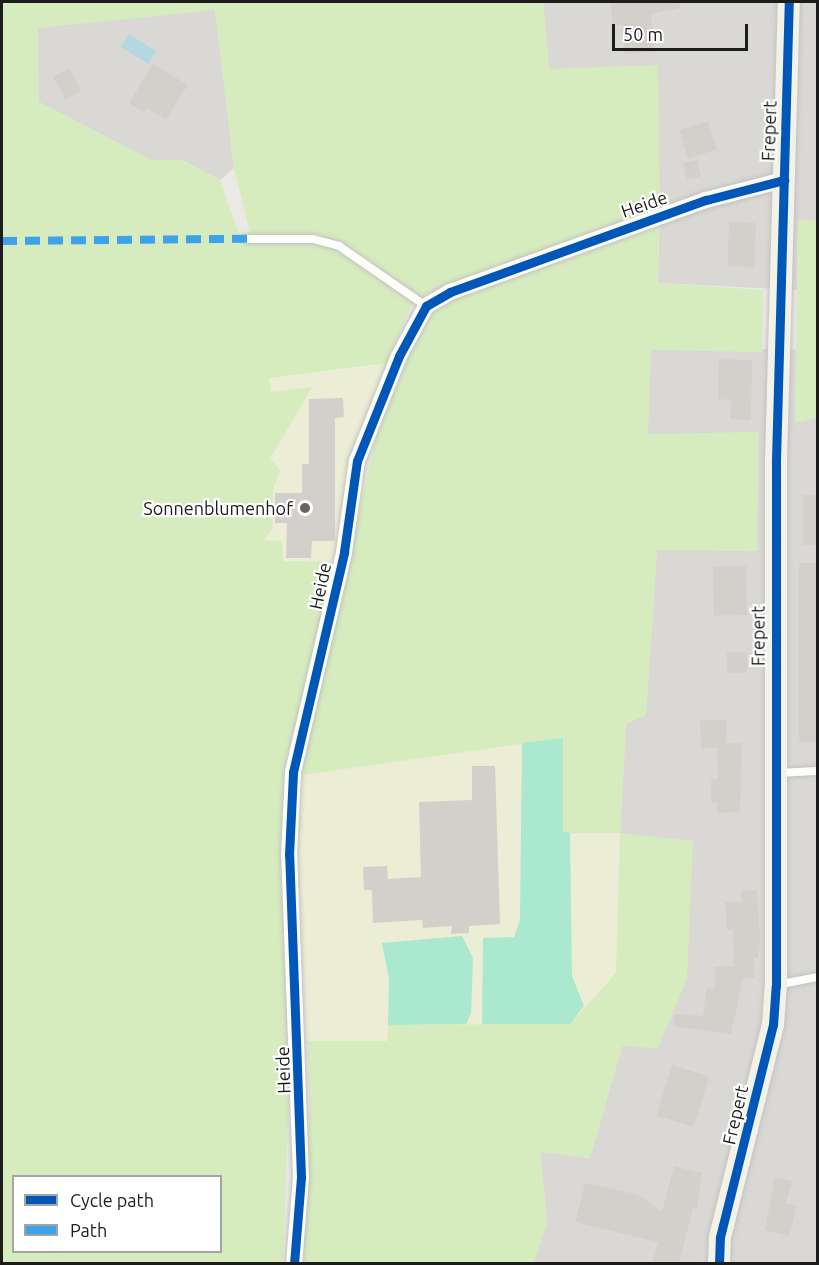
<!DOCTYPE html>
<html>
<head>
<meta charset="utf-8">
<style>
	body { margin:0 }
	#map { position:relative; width:819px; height:1265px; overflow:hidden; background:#eae9e4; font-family:Ubuntu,sans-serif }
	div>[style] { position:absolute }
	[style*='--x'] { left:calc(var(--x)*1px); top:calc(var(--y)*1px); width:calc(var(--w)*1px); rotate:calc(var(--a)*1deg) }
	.residential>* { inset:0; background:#d9d8d5 }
	.farmland>* { inset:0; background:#ebedd5 }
	.grass>* { inset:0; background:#d6ecbe }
	.pitch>* { inset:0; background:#aae8cf }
	.water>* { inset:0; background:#b3d8e2; transform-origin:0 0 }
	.building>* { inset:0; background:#d3d0cc; transform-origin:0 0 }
	.roads { filter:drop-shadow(0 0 2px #c3c2c0) drop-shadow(0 0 2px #c3c2c0) }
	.lane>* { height:8px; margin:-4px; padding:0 4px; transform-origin:4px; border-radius:4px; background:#fcfcfb }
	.street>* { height:16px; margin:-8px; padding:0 8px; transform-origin:8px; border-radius:8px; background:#fcfcfb }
	.secondary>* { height:22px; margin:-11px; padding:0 11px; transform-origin:11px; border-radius:11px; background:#f2f2e8 }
	.quiet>* { height:8px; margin-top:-4px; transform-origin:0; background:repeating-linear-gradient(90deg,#3da2ea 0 15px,transparent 0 23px) }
	.cycleway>* { height:9px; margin:-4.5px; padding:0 4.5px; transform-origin:4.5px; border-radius:4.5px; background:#0057b8 }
	.dots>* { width:16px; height:16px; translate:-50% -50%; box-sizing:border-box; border:3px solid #fff; border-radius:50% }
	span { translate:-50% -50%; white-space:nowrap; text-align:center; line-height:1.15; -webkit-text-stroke:4.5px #fff; paint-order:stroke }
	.street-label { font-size:18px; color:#1c1c1c }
	.poi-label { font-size:18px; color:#1c1c1c }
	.right { translate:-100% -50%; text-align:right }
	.frame { position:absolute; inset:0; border:3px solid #1c1c1c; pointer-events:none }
	.legend { position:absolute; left:12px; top:1175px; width:210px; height:78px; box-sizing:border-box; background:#fff; border:2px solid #a4a4a4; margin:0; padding:8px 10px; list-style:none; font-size:18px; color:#1c1c1c }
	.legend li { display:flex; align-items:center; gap:12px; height:30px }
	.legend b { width:30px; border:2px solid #a4a4a4 }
	.scale { position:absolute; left:612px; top:24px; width:136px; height:27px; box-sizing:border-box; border:3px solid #1c1c1c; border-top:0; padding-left:8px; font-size:18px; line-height:21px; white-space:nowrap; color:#1c1c1c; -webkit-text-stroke:4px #fff; paint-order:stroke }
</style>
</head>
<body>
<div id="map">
	<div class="residential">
		<i style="clip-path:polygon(543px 2px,817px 2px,817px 221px,798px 220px,797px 290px,658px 283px,660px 207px,549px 69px)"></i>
		<i style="clip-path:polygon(215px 9px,234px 168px,220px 180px,182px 160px,151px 160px,39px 102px,37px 28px)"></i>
		<i style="clip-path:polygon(651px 349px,796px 349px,795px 423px,818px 417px,817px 1263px,532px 1264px,547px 1223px,540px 1151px,590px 1158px,622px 1046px,620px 833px,626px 724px,646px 714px,657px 549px,757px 551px,647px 434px)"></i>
	</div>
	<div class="farmland">
		<i style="clip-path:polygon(386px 363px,354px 447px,337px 562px,282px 561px,263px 540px,272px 529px,273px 489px,280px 470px,270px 459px,312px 387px,271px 392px,269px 377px)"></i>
		<i style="clip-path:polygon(563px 738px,620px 833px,616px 973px,570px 1024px,388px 1025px,388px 1041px,307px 1041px,297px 856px,301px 775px)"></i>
	</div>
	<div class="grass">
		<i style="clip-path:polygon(evenodd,2px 2px,543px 2px,549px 69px,658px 65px,660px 207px,427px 293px,411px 306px,386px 363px,269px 378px,271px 392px,312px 387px,270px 459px,280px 470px,273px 489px,272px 529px,264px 540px,282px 541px,283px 561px,337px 562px,286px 758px,281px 852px,290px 1055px,283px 1263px,2px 1263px,2px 2px,215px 10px,234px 168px,250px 233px,238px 232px,220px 180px,182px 160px,151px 160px,39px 102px,38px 28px,215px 10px,2px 2px,14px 1176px,220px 1176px,220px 1252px,14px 1252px,14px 1176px)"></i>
		<i style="clip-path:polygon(798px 220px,817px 221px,818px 417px,795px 423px)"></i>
		<i style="clip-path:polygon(659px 227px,658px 283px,763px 290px,762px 352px,651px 350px,648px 434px,759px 432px,757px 551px,657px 550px,646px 715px,626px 724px,620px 833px,693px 841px,687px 979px,658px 1048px,622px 1046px,590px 1158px,540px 1152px,547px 1223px,534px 1263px,303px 1263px,310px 1107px,307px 1041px,387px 1041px,388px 1025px,570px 1024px,616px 973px,620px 833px,563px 833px,563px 738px,301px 775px,375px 441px,408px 358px,435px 311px,456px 299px)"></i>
	</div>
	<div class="pitch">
		<i style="clip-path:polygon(563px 738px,563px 832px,570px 833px,572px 976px,584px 1006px,570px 1024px,482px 1024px,483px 938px,514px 937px,520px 920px,522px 743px)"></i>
		<i style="clip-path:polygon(462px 936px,473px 958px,471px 1013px,466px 1024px,388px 1025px,389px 979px,382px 943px)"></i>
	</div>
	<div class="water">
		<i style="left:129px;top:34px;width:32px;height:15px;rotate:32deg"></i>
	</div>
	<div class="building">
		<i style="clip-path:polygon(620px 2px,679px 2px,680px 8px,651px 14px,654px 52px,625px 54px,622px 24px,612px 25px,611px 3px)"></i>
		<i style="clip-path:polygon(153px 64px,188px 85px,166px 119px,147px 108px,144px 112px,129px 103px)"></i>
		<i style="left:69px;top:68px;width:26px;height:18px;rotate:62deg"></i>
		<i style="left:708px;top:121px;width:30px;height:30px;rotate:73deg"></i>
		<i style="left:697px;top:160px;width:17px;height:14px;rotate:77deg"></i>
		<i style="left:729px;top:222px;width:27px;height:44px;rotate:2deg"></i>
		<i style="clip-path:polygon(719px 359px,752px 360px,751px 420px,730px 419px,731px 400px,718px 399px)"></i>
		<i style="clip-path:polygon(343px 398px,344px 417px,335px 418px,335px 541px,312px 541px,311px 558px,286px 558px,287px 523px,275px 523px,275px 493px,302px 493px,302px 464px,309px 464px,309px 399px)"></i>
		<i style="left:803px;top:495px;width:15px;height:50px"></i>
		<i style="left:799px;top:563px;width:19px;height:179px"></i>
		<i style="left:746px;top:566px;width:49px;height:33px;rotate:89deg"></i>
		<i style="left:727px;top:652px;width:20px;height:21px"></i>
		<i style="clip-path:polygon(700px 720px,726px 720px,726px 743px,742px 743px,740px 812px,717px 813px,717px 803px,711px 803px,711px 779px,718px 779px,717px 748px,701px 748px)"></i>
		<i style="clip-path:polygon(472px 766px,495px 766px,500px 924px,469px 926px,469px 933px,451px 934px,452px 926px,423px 928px,422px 920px,373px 923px,372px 890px,364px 890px,363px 867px,387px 866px,388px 879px,421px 877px,419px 802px,472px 800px)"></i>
		<i style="clip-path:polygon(757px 890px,760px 942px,758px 958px,754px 958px,755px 978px,743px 978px,731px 1034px,673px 1026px,675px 1014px,703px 1016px,707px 988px,715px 989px,715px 967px,734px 966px,733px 930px,727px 930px,725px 902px,742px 902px,741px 891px)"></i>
		<i style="left:672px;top:1065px;width:39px;height:53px;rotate:17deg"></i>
		<i style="clip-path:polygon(674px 1166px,702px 1173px,697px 1209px,693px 1208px,679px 1263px,652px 1263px,658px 1242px,575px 1222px,585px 1183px,639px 1195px,662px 1212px)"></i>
		<i style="clip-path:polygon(775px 1177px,792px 1181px,786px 1203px,797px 1206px,789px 1236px,765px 1230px)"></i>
	</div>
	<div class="roads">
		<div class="lane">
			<i style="--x:248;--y:239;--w:65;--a:0"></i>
			<i style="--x:313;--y:239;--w:27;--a:15"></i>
			<i style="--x:339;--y:246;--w:106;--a:34.6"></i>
			<i style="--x:776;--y:773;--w:42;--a:-2.7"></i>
			<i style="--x:776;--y:985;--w:43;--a:-10.8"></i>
		</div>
		<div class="street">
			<i style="--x:294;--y:1264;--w:87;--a:-85.4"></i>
			<i style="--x:301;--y:1177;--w:322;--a:-92.1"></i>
			<i style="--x:289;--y:855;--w:83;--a:-87.2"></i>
			<i style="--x:293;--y:772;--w:226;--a:-76.9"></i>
			<i style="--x:344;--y:552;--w:92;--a:-81.9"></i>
			<i style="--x:357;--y:461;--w:113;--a:-68.2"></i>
			<i style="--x:399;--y:356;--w:57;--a:-61.6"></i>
			<i style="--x:426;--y:306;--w:28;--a:-30"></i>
			<i style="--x:450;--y:292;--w:272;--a:-19.8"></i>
			<i style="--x:706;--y:200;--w:81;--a:-14.4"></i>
		</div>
		<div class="secondary">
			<i style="--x:719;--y:1264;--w:27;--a:-88"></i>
			<i style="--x:720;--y:1237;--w:219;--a:-76"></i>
			<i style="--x:773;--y:1025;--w:39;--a:-86"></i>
			<i style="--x:776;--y:986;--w:526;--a:-90"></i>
			<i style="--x:776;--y:460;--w:458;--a:-88.4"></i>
		</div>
	</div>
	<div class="quiet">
		<i style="--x:2;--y:241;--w:246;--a:-0.5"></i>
	</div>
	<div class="cycleway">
		<i style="--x:294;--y:1264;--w:87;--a:-85.4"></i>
		<i style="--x:301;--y:1177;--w:322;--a:-92.1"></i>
		<i style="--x:289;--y:855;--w:83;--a:-87.2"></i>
		<i style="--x:293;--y:772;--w:226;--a:-76.9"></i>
		<i style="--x:344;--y:552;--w:92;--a:-81.9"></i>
		<i style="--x:357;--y:461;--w:113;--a:-68.2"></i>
		<i style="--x:399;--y:356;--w:57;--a:-61.6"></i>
		<i style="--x:426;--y:306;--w:28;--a:-30"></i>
		<i style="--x:450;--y:292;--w:272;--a:-19.8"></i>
		<i style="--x:706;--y:200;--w:81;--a:-14.4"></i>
		<i style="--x:719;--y:1264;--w:27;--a:-88"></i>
		<i style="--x:720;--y:1237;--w:219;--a:-76"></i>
		<i style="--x:773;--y:1025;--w:39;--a:-86"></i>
		<i style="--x:776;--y:986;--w:526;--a:-90"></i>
		<i style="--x:776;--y:460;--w:458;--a:-88.4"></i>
	</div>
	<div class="dots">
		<i style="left:305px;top:508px;background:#646462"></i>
	</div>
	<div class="street-label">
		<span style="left:769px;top:131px;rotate:-88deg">Frepert</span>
		<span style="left:644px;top:204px;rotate:-19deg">Heide</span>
		<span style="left:320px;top:586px;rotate:-78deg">Heide</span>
		<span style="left:758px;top:636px;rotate:-90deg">Frepert</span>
		<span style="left:283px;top:1070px;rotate:-92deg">Heide</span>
		<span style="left:735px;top:1115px;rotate:-77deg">Frepert</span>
	</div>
	<div class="poi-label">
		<span class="right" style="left:293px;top:508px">Sonnenblumenhof</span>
	</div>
	<div class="frame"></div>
	<ul class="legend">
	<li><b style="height:8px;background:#0057b8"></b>Cycle path</li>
	<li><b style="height:8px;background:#3da2ea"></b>Path</li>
	</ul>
	<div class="scale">50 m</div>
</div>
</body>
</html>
